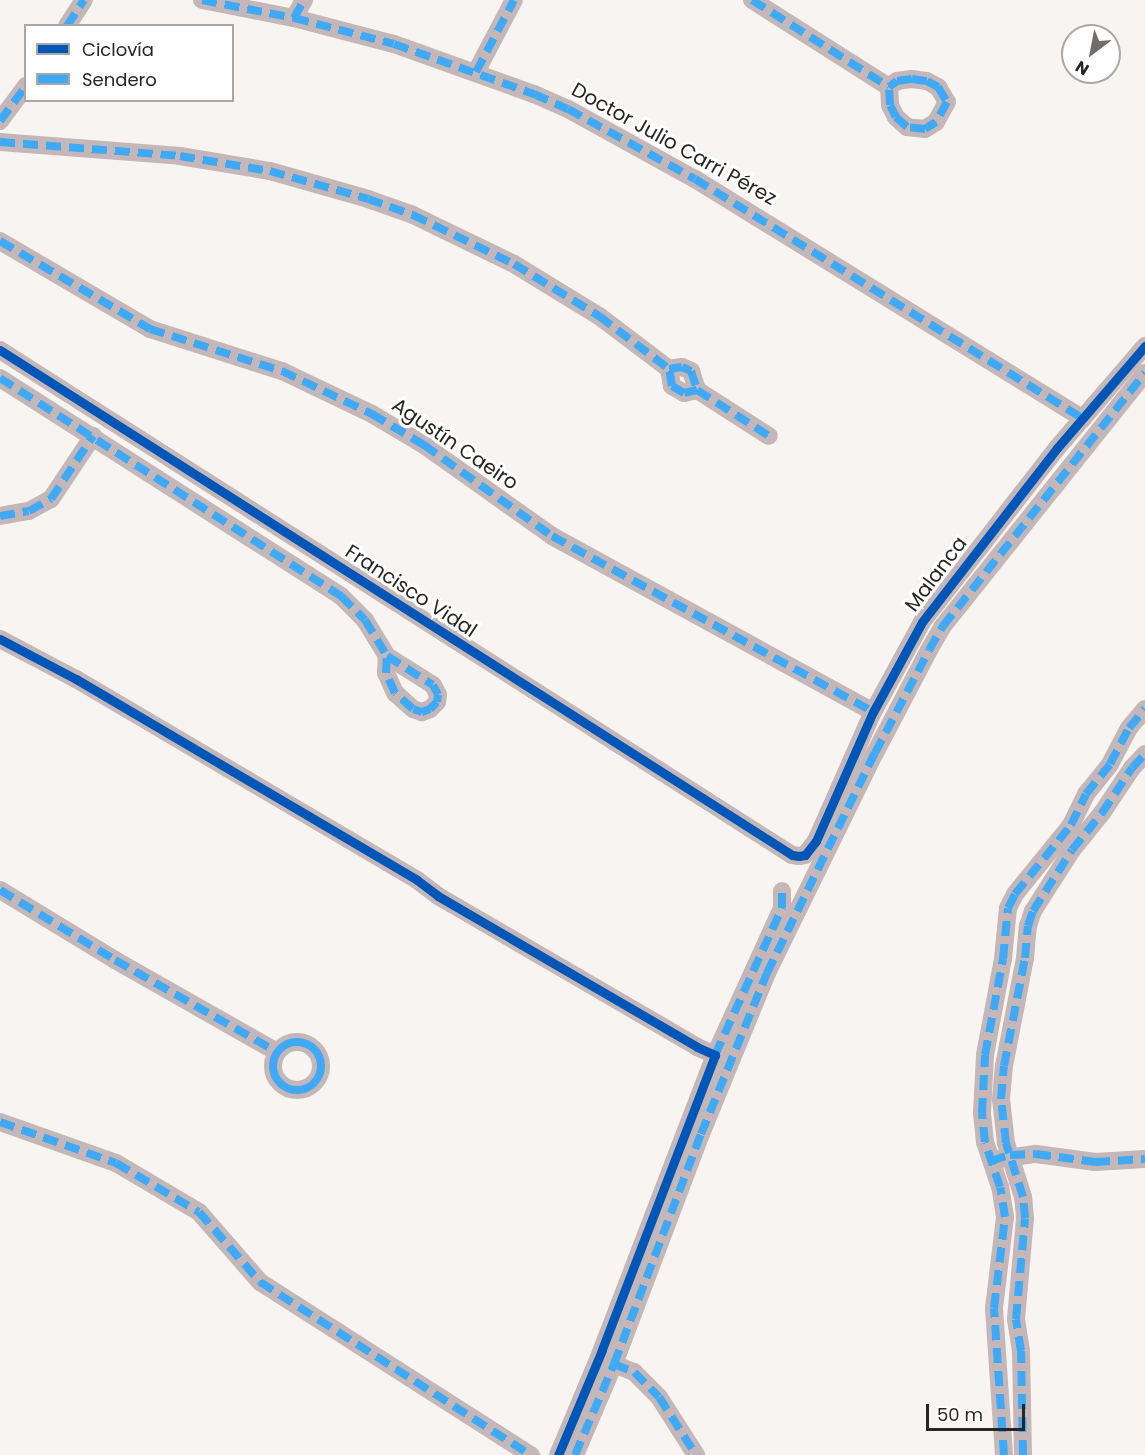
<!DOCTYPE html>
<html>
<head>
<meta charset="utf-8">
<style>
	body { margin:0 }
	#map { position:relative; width:1145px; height:1455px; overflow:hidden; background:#f7f4f1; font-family:Poppins,sans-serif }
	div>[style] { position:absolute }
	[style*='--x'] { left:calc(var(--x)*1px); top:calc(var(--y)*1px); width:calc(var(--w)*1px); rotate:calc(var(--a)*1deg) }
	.minor>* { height:18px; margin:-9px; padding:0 9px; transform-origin:9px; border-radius:9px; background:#c5b6b8 }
	.minor>.ring { margin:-9px; padding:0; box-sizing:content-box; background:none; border:18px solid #c5b6b8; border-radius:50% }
	.quiet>* { height:8px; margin-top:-4px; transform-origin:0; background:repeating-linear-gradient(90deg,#3fa9f5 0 15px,transparent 0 23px) }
	.quiet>.ring { margin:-4px; padding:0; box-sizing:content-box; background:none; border:8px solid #3fa9f5; border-radius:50% }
	.cycleway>* { height:9px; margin:-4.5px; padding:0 4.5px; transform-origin:4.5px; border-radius:4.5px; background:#0057b8 }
	span { translate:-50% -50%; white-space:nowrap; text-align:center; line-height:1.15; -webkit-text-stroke:6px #fff; paint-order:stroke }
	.street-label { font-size:20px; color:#272523 }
	.legend { position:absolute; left:24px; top:24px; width:210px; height:78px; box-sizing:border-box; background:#fff; border:2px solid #a9a8a7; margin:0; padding:8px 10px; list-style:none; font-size:18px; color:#272523 }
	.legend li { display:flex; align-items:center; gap:12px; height:30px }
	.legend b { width:30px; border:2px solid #a9a8a7 }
	.north { position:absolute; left:1061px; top:24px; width:60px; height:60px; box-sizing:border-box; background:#fff; border:2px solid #a9a8a7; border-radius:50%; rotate:212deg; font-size:16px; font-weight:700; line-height:24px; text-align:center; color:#272523 }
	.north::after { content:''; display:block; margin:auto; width:21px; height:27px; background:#706d6b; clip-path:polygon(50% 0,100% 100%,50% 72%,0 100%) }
	.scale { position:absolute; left:926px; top:1404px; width:99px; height:27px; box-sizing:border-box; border:3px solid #272523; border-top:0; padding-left:8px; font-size:18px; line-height:21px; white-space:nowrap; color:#272523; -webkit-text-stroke:4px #fff; paint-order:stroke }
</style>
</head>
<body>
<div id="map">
	<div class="minor">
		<i style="--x:202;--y:0;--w:94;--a:11.1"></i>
		<i style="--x:294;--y:18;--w:103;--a:14.6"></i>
		<i style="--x:394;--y:44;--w:149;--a:19.7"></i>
		<i style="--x:534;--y:94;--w:37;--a:24"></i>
		<i style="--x:568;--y:109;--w:145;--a:28.9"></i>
		<i style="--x:695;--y:179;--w:456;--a:31.7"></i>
		<i style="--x:752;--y:0;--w:162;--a:32.4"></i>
		<i style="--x:294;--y:18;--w:21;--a:-61"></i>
		<i style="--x:67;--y:26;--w:31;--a:-57"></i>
		<i style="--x:476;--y:72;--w:81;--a:-62.2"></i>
		<i style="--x:912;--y:79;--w:15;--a:8"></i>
		<i style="--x:927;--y:81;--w:13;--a:29"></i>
		<i style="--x:938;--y:87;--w:17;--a:59"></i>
		<i style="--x:947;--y:102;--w:23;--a:119"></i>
		<i style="--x:936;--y:122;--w:13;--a:148"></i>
		<i style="--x:925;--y:129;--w:18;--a:-174"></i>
		<i style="--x:907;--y:127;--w:15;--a:-138"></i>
		<i style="--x:896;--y:117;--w:13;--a:-117"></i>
		<i style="--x:890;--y:105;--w:18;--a:-93"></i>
		<i style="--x:889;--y:87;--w:10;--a:-37"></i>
		<i style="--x:897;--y:81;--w:15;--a:-8"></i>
		<i style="--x:0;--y:121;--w:44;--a:-53.4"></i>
		<i style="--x:0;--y:142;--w:181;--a:4.4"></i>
		<i style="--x:180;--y:156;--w:91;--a:9.5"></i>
		<i style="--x:270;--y:171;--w:102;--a:15.9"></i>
		<i style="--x:368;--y:199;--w:48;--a:19.6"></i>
		<i style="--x:413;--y:215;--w:112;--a:25.9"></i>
		<i style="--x:514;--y:264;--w:100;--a:31.5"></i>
		<i style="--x:599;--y:316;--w:88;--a:37.1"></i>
		<i style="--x:0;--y:241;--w:174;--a:30.4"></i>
		<i style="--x:150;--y:329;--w:139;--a:17.7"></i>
		<i style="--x:282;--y:371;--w:100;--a:25.5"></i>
		<i style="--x:372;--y:414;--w:61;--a:30.8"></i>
		<i style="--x:424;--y:445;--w:157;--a:35.4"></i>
		<i style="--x:552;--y:536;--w:366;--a:28.7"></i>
		<i style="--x:0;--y:350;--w:939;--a:32.52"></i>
		<i style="--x:792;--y:855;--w:7;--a:8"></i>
		<i style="--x:799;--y:856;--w:6;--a:-9"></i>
		<i style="--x:805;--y:855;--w:18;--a:-52"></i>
		<i style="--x:816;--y:841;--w:141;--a:-66.2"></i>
		<i style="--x:873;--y:712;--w:102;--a:-61.4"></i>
		<i style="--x:922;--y:622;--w:220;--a:-52.2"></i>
		<i style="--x:1057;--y:448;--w:135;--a:-49.2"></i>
		<i style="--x:682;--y:367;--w:10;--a:24"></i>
		<i style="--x:691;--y:371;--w:20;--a:72"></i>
		<i style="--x:697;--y:390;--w:13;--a:167"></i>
		<i style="--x:684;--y:393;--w:14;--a:-150"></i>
		<i style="--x:672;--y:386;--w:17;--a:-100"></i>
		<i style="--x:669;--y:369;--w:13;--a:-9"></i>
		<i style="--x:0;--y:378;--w:405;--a:32.6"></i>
		<i style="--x:341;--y:596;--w:34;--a:45"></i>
		<i style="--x:365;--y:620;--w:42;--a:58.6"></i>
		<i style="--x:387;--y:656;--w:54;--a:32.2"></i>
		<i style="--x:433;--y:685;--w:11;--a:63"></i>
		<i style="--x:438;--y:695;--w:7;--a:98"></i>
		<i style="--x:437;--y:702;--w:10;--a:135"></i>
		<i style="--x:430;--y:709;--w:9;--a:159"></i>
		<i style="--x:422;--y:712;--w:9;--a:-162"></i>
		<i style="--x:413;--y:709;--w:24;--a:-138"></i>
		<i style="--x:395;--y:693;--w:22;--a:-114"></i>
		<i style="--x:386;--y:673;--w:17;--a:-87"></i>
		<i style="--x:697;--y:390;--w:85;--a:32.6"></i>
		<i style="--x:0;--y:516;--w:29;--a:-10"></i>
		<i style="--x:29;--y:511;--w:25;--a:-29"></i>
		<i style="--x:51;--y:499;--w:76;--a:-56.3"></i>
		<i style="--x:0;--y:639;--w:86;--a:27.8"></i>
		<i style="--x:76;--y:679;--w:396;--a:30.5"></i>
		<i style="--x:417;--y:880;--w:26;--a:37"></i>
		<i style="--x:438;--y:896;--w:300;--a:30.2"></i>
		<i style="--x:697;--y:1047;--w:20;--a:24"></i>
		<i style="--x:715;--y:1055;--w:316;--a:111"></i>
		<i style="--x:602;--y:1350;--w:114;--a:112.7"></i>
		<i style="--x:0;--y:890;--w:135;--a:31.3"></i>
		<i style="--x:115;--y:960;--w:186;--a:29.6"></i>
		<i class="ring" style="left:273px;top:1042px;width:30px;height:30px"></i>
		<i style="--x:715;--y:1055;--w:162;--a:-65.5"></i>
		<i style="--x:782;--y:908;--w:17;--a:-90"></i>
		<i style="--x:0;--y:1122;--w:123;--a:19.5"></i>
		<i style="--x:116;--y:1163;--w:96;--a:30.6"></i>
		<i style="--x:199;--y:1212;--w:93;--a:48.9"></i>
		<i style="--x:260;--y:1282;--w:322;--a:32.6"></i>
		<i style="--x:999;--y:1159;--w:37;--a:-8"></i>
		<i style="--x:1036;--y:1154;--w:60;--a:7.7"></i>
		<i style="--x:1095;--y:1162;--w:50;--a:-3.4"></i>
		<i style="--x:614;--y:1364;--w:22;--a:22"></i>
		<i style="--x:634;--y:1372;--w:35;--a:45"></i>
		<i style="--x:659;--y:1397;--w:69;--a:57.5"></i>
		<i style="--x:575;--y:1455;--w:99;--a:-66.8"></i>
		<i style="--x:614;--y:1364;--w:246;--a:-69.3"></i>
		<i style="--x:701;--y:1134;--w:174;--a:-67.7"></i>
		<i style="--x:767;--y:973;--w:245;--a:-63.9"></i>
		<i style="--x:875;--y:753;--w:116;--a:-62.3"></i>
		<i style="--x:929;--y:650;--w:28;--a:-60"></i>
		<i style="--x:943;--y:626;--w:324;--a:-51.4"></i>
		<i style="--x:1004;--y:1455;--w:147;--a:-93.9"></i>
		<i style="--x:994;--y:1308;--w:92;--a:-83.1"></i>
		<i style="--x:1005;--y:1217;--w:30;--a:-99"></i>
		<i style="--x:1000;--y:1187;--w:47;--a:-108.4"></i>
		<i style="--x:985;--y:1142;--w:29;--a:-96"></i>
		<i style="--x:982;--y:1113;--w:58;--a:-87"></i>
		<i style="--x:985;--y:1055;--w:98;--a:-79.4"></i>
		<i style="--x:1003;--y:959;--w:51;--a:-84.4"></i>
		<i style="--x:1008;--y:908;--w:16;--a:-63"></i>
		<i style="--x:1015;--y:894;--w:89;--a:-50.9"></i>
		<i style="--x:1071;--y:825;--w:34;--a:-64"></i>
		<i style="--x:1086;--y:794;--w:38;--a:-51"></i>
		<i style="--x:1110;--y:764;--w:41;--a:-62.2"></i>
		<i style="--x:1129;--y:728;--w:25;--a:-50"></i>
		<i style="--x:1023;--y:1455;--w:104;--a:-91.1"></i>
		<i style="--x:1021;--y:1351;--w:32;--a:-99"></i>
		<i style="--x:1016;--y:1319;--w:101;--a:-84.9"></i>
		<i style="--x:1025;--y:1218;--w:21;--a:-95"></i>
		<i style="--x:1023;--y:1197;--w:57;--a:-107.5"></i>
		<i style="--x:1006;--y:1143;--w:44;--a:-96.5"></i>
		<i style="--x:1001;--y:1099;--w:33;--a:-85"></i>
		<i style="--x:1004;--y:1066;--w:110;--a:-79"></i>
		<i style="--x:1025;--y:958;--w:32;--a:-85"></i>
		<i style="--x:1028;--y:926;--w:16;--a:-72"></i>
		<i style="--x:1033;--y:911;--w:72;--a:-57.4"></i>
		<i style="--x:1072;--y:850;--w:48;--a:-51"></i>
		<i style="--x:1102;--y:813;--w:54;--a:-56.3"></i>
		<i style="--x:1132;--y:768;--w:19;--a:-47"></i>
	</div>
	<div class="quiet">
		<i style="--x:202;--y:0;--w:94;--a:11.1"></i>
		<i style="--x:294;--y:18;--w:103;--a:14.6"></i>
		<i style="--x:394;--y:44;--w:149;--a:19.7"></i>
		<i style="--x:534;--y:94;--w:37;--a:24"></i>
		<i style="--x:568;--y:109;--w:145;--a:28.9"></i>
		<i style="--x:695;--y:179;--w:456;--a:31.7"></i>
		<i style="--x:752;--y:0;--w:162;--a:32.4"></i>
		<i style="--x:294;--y:18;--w:21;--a:-61"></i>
		<i style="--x:67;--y:26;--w:31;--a:-57"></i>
		<i style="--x:476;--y:72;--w:81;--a:-62.2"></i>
		<i style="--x:912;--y:79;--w:15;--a:8"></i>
		<i style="--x:927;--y:81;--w:13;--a:29"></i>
		<i style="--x:938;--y:87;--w:17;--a:59"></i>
		<i style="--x:947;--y:102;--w:23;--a:119"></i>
		<i style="--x:936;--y:122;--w:13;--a:148"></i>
		<i style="--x:925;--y:129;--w:18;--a:-174"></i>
		<i style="--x:907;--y:127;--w:15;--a:-138"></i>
		<i style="--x:896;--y:117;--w:13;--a:-117"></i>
		<i style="--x:890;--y:105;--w:18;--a:-93"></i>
		<i style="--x:889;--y:87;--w:10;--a:-37"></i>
		<i style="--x:897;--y:81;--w:15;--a:-8"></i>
		<i style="--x:0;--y:121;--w:44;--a:-53.4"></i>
		<i style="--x:0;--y:142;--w:181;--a:4.4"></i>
		<i style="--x:180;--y:156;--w:91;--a:9.5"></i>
		<i style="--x:270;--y:171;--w:102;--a:15.9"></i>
		<i style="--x:368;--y:199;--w:48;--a:19.6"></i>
		<i style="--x:413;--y:215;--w:112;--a:25.9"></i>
		<i style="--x:514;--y:264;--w:100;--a:31.5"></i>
		<i style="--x:599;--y:316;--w:88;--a:37.1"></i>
		<i style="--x:0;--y:241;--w:174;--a:30.4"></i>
		<i style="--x:150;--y:329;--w:139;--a:17.7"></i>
		<i style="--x:282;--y:371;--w:100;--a:25.5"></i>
		<i style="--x:372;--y:414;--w:61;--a:30.8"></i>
		<i style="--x:424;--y:445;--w:157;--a:35.4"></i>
		<i style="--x:552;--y:536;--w:366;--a:28.7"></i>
		<i style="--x:682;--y:367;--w:10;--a:24"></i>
		<i style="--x:691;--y:371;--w:20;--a:72"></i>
		<i style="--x:697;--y:390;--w:13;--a:167"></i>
		<i style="--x:684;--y:393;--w:14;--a:-150"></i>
		<i style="--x:672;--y:386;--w:17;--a:-100"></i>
		<i style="--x:669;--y:369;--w:13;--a:-9"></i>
		<i style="--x:0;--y:378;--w:405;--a:32.6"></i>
		<i style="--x:341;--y:596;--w:34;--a:45"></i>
		<i style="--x:365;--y:620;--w:42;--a:58.6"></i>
		<i style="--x:387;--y:656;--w:54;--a:32.2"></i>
		<i style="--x:433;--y:685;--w:11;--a:63"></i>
		<i style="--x:438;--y:695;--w:7;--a:98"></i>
		<i style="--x:437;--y:702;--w:10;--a:135"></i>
		<i style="--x:430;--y:709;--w:9;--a:159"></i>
		<i style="--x:422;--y:712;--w:9;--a:-162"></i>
		<i style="--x:413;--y:709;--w:24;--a:-138"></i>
		<i style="--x:395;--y:693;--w:22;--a:-114"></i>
		<i style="--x:386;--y:673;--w:17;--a:-87"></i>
		<i style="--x:697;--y:390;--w:85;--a:32.6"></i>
		<i style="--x:0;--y:516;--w:29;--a:-10"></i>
		<i style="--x:29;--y:511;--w:25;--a:-29"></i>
		<i style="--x:51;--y:499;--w:76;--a:-56.3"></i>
		<i style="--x:0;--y:890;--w:135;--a:31.3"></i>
		<i style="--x:115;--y:960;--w:186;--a:29.6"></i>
		<i class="ring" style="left:273px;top:1042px;width:40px;height:40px"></i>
		<i style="--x:715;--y:1055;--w:162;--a:-65.5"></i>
		<i style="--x:782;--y:908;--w:17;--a:-90"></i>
		<i style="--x:0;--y:1122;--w:123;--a:19.5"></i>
		<i style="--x:116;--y:1163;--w:96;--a:30.6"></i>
		<i style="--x:199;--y:1212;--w:93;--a:48.9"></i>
		<i style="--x:260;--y:1282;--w:322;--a:32.6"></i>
		<i style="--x:991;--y:1161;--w:20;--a:-18"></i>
		<i style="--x:1010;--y:1155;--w:26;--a:-2"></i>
		<i style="--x:1036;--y:1154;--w:60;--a:7.7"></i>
		<i style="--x:1095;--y:1162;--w:50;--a:-3.4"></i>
		<i style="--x:614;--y:1364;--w:22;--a:22"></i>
		<i style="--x:634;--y:1372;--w:35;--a:45"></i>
		<i style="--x:659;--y:1397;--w:69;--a:57.5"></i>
		<i style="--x:575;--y:1455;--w:99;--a:-66.8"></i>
		<i style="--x:614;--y:1364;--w:246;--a:-69.3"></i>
		<i style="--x:701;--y:1134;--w:174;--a:-67.7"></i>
		<i style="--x:767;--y:973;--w:245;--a:-63.9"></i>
		<i style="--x:875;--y:753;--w:116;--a:-62.3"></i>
		<i style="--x:929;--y:650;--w:28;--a:-60"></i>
		<i style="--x:943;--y:626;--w:324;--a:-51.4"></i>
		<i style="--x:1004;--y:1455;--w:147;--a:-93.9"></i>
		<i style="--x:994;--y:1308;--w:92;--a:-83.1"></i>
		<i style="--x:1005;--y:1217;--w:30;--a:-99"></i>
		<i style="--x:1000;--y:1187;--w:47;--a:-108.4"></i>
		<i style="--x:985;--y:1142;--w:29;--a:-96"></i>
		<i style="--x:982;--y:1113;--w:58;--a:-87"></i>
		<i style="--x:985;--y:1055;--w:98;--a:-79.4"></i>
		<i style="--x:1003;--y:959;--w:51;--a:-84.4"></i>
		<i style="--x:1008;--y:908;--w:16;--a:-63"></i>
		<i style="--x:1015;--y:894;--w:89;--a:-50.9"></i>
		<i style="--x:1071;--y:825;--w:34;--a:-64"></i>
		<i style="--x:1086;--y:794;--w:38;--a:-51"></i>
		<i style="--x:1110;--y:764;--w:41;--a:-62.2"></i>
		<i style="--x:1129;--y:728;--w:25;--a:-50"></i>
		<i style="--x:1023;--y:1455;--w:104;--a:-91.1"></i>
		<i style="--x:1021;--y:1351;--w:32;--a:-99"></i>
		<i style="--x:1016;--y:1319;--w:101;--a:-84.9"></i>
		<i style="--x:1025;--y:1218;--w:21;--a:-95"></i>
		<i style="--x:1023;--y:1197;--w:57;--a:-107.5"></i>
		<i style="--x:1006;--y:1143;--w:44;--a:-96.5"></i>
		<i style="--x:1001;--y:1099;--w:33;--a:-85"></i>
		<i style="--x:1004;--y:1066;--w:110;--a:-79"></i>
		<i style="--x:1025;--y:958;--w:32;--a:-85"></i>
		<i style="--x:1028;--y:926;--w:16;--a:-72"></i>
		<i style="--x:1033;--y:911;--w:72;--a:-57.4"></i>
		<i style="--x:1072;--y:850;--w:48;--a:-51"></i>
		<i style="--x:1102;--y:813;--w:54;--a:-56.3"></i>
		<i style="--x:1132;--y:768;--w:19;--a:-47"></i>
	</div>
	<div class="cycleway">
		<i style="--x:0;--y:350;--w:939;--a:32.52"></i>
		<i style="--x:792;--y:855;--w:7;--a:8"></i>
		<i style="--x:799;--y:856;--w:6;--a:-9"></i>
		<i style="--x:805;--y:855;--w:18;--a:-52"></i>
		<i style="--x:816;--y:841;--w:141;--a:-66.2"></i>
		<i style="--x:873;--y:712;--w:102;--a:-61.4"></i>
		<i style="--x:922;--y:622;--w:220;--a:-52.2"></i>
		<i style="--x:1057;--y:448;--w:135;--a:-49.2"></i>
		<i style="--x:0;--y:639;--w:86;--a:27.8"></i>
		<i style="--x:76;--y:679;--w:396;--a:30.5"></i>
		<i style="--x:417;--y:880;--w:26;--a:37"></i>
		<i style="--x:438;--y:896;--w:300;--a:30.2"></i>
		<i style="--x:697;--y:1047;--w:20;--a:24"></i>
		<i style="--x:715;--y:1055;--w:316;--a:111"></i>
		<i style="--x:602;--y:1350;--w:114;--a:112.7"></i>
	</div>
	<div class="street-label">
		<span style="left:674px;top:144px;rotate:29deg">Doctor Julio Carri Pérez</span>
		<span style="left:455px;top:444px;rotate:34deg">Agustín Caeiro</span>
		<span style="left:936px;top:574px;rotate:-53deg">Malanca</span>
		<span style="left:411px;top:591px;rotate:33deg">Francisco Vidal</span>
	</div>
	<ul class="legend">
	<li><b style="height:8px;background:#0057b8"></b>Ciclovía</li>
	<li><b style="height:8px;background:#3fa9f5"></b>Sendero</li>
	</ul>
	<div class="north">N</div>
	<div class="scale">50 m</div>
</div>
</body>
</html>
